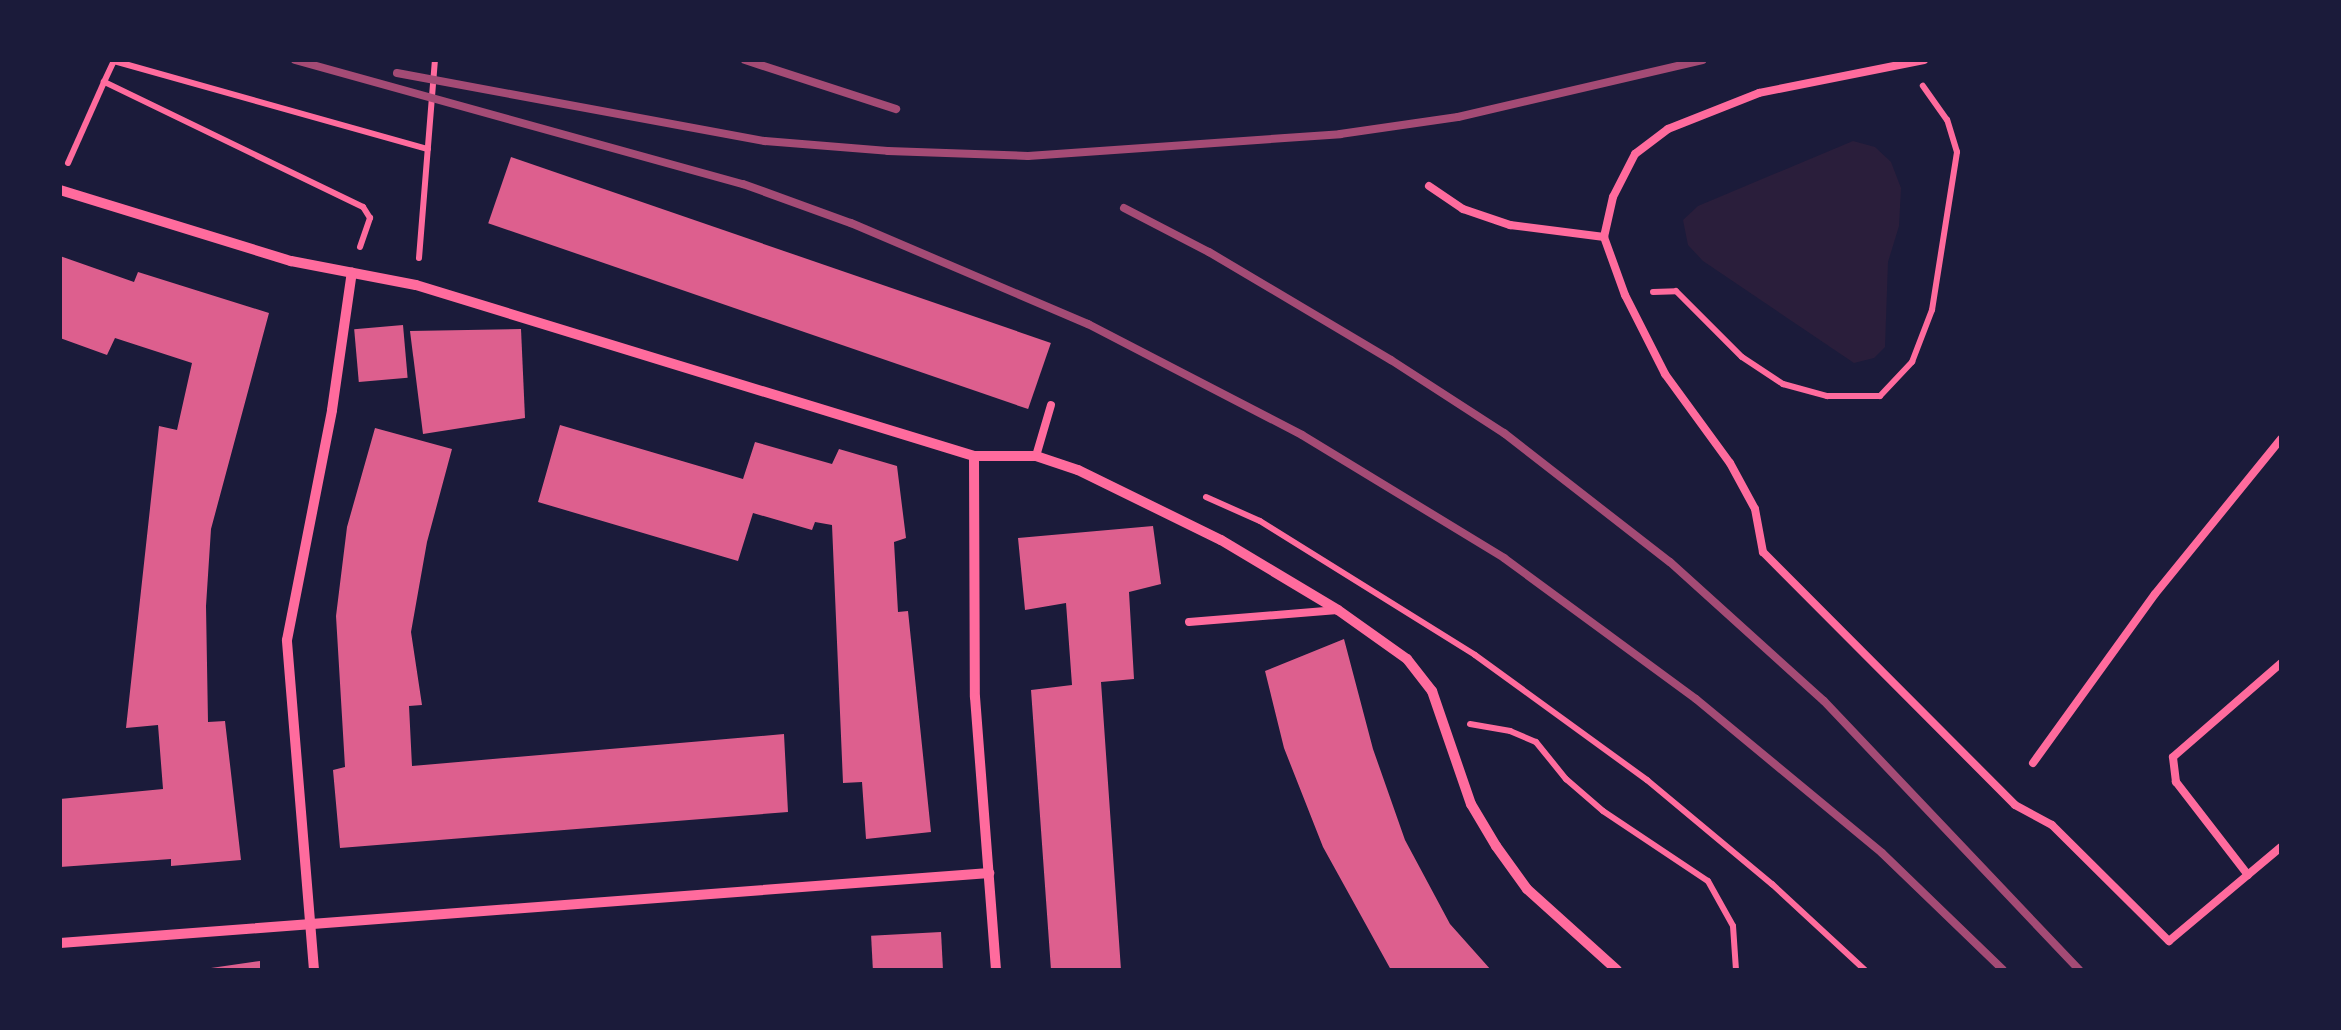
<!DOCTYPE html>
<html>
<head>
<meta charset="utf-8">
<style>
	body { margin:0 }
	#map { position:relative; width:2341px; height:1030px; overflow:hidden; background:#1b1b3a; font-family:"PT Sans",sans-serif }
	div>[style] { position:absolute }
	[style*='--x'] { left:calc(var(--x)*1px); top:calc(var(--y)*1px); width:calc(var(--w)*1px); rotate:calc(var(--a)*1deg) }
	.green>* { inset:0; background:#2a1e3b }
	.building>* { inset:0; background:#dd5f8e; transform-origin:0 0 }
	.path>* { height:6px; margin:-3px; padding:0 3px; transform-origin:3px; border-radius:3px; background:#ff6b9d }
	.service>* { height:8px; margin:-4px; padding:0 4px; transform-origin:4px; border-radius:4px; background:#ff6b9d }
	.minor>* { height:10px; margin:-5px; padding:0 5px; transform-origin:5px; border-radius:5px; background:#ff6b9d }
	.rail>* { height:8px; margin:-4px; padding:0 4px; transform-origin:4px; border-radius:4px; background:#a44b75 }
	span { translate:-50% -50%; white-space:nowrap; text-align:center; line-height:1.15; -webkit-text-stroke:8px #1b1b3a; paint-order:stroke }
	.frame { position:absolute; inset:0; border:62px solid #1b1b3a; pointer-events:none }
</style>
</head>
<body>
<div id="map">
	<div class="green">
		<i style="clip-path:polygon(1853px 141px,1875px 147px,1891px 162px,1901px 188px,1899px 226px,1888px 262px,1885px 347px,1874px 358px,1854px 363px,1703px 261px,1688px 245px,1683px 220px,1698px 206px)"></i>
	</div>
	<div class="building">
		<i style="left:511px;top:157px;width:571px;height:70px;rotate:19deg"></i>
		<i style="clip-path:polygon(60px 256px,134px 282px,138px 272px,269px 313px,211px 529px,206px 606px,208px 722px,225px 721px,241px 860px,171px 866px,171px 859px,60px 867px,60px 799px,163px 789px,158px 725px,126px 728px,159px 426px,177px 430px,192px 363px,115px 338px,107px 355px,60px 338px)"></i>
		<i style="left:403px;top:325px;width:53px;height:49px;rotate:85deg"></i>
		<i style="clip-path:polygon(521px 329px,525px 418px,423px 434px,410px 331px)"></i>
		<i style="clip-path:polygon(560px 425px,743px 479px,755px 442px,832px 464px,839px 449px,897px 466px,906px 538px,894px 542px,898px 612px,908px 611px,931px 832px,866px 839px,862px 782px,843px 783px,832px 525px,815px 522px,812px 530px,753px 513px,738px 561px,538px 502px)"></i>
		<i style="clip-path:polygon(375px 428px,452px 449px,427px 542px,411px 632px,422px 705px,409px 706px,412px 766px,784px 734px,788px 812px,340px 848px,333px 770px,345px 767px,336px 616px,347px 527px)"></i>
		<i style="clip-path:polygon(1153px 526px,1161px 584px,1129px 592px,1134px 679px,1101px 682px,1121px 970px,1051px 970px,1031px 690px,1072px 685px,1066px 603px,1025px 610px,1018px 538px)"></i>
		<i style="clip-path:polygon(1344px 639px,1373px 749px,1405px 840px,1450px 924px,1491px 970px,1391px 970px,1323px 847px,1284px 748px,1265px 671px)"></i>
		<i style="left:941px;top:932px;width:38px;height:70px;rotate:87deg"></i>
		<i style="clip-path:polygon(260px 961px,260px 970px,211px 970px,211px 968px)"></i>
	</div>
	<div class="path">
		<i style="--x:68;--y:163;--w:89;--a:-66"></i>
		<i style="--x:360;--y:247;--w:31;--a:-71"></i>
		<i style="--x:370;--y:218;--w:13;--a:-122"></i>
		<i style="--x:363;--y:207;--w:288;--a:-154.2"></i>
		<i style="--x:104;--y:82;--w:23;--a:-65"></i>
		<i style="--x:114;--y:61;--w:326;--a:15.7"></i>
		<i style="--x:419;--y:258;--w:199;--a:-85.4"></i>
		<i style="--x:1653;--y:292;--w:23;--a:-2"></i>
		<i style="--x:1676;--y:291;--w:93;--a:45"></i>
		<i style="--x:1742;--y:357;--w:49;--a:33.4"></i>
		<i style="--x:1783;--y:384;--w:46;--a:15.3"></i>
		<i style="--x:1827;--y:396;--w:53;--a:0"></i>
		<i style="--x:1880;--y:396;--w:47;--a:-46.7"></i>
		<i style="--x:1912;--y:362;--w:56;--a:-69"></i>
		<i style="--x:1932;--y:310;--w:160;--a:-81"></i>
		<i style="--x:1957;--y:152;--w:34;--a:-107"></i>
		<i style="--x:1947;--y:120;--w:42;--a:-125.2"></i>
		<i style="--x:1206;--y:497;--w:59;--a:24"></i>
		<i style="--x:1260;--y:521;--w:253;--a:31.9"></i>
		<i style="--x:1475;--y:655;--w:213;--a:36"></i>
		<i style="--x:1647;--y:780;--w:163;--a:39.8"></i>
		<i style="--x:1772;--y:884;--w:127;--a:42.8"></i>
		<i style="--x:1470;--y:724;--w:41;--a:9.9"></i>
		<i style="--x:1510;--y:731;--w:28;--a:23"></i>
		<i style="--x:1536;--y:742;--w:48;--a:51"></i>
		<i style="--x:1566;--y:779;--w:49;--a:40.9"></i>
		<i style="--x:1603;--y:811;--w:126;--a:33.7"></i>
		<i style="--x:1708;--y:881;--w:51;--a:60.9"></i>
		<i style="--x:1733;--y:926;--w:44;--a:86.1"></i>
	</div>
	<div class="service">
		<i style="--x:1924;--y:60;--w:168;--a:168.7"></i>
		<i style="--x:1759;--y:93;--w:98;--a:158.4"></i>
		<i style="--x:1668;--y:129;--w:41;--a:142.9"></i>
		<i style="--x:1635;--y:154;--w:48;--a:117.1"></i>
		<i style="--x:1613;--y:197;--w:41;--a:102.7"></i>
		<i style="--x:1604;--y:237;--w:62;--a:70.1"></i>
		<i style="--x:1625;--y:295;--w:89;--a:63.1"></i>
		<i style="--x:1665;--y:374;--w:110;--a:53.9"></i>
		<i style="--x:1730;--y:463;--w:52;--a:61.5"></i>
		<i style="--x:1755;--y:509;--w:44;--a:79.5"></i>
		<i style="--x:1763;--y:552;--w:357;--a:45.1"></i>
		<i style="--x:2015;--y:805;--w:42;--a:28.4"></i>
		<i style="--x:2052;--y:825;--w:165;--a:44.8"></i>
		<i style="--x:2169;--y:941;--w:146;--a:-40"></i>
		<i style="--x:1429;--y:186;--w:41;--a:34.1"></i>
		<i style="--x:1463;--y:209;--w:50;--a:18.8"></i>
		<i style="--x:1510;--y:225;--w:95;--a:7.3"></i>
		<i style="--x:1036;--y:456;--w:53;--a:-73.6"></i>
		<i style="--x:1189;--y:622;--w:149;--a:-4.6"></i>
		<i style="--x:2033;--y:763;--w:208;--a:-54.2"></i>
		<i style="--x:2155;--y:594;--w:200;--a:-50.9"></i>
		<i style="--x:2248;--y:875;--w:118;--a:-127.7"></i>
		<i style="--x:2176;--y:782;--w:25;--a:-97"></i>
		<i style="--x:2173;--y:757;--w:143;--a:-41"></i>
	</div>
	<div class="minor">
		<i style="--x:60;--y:190;--w:242;--a:17.1"></i>
		<i style="--x:291;--y:261;--w:127;--a:10.9"></i>
		<i style="--x:416;--y:285;--w:584;--a:17.04"></i>
		<i style="--x:974;--y:456;--w:62;--a:0"></i>
		<i style="--x:1036;--y:456;--w:44;--a:18.4"></i>
		<i style="--x:1078;--y:470;--w:159;--a:26.1"></i>
		<i style="--x:1221;--y:540;--w:136;--a:30.9"></i>
		<i style="--x:1338;--y:610;--w:85;--a:35.4"></i>
		<i style="--x:1407;--y:659;--w:41;--a:52"></i>
		<i style="--x:1432;--y:691;--w:120;--a:71"></i>
		<i style="--x:1471;--y:804;--w:49;--a:59.2"></i>
		<i style="--x:1496;--y:846;--w:53;--a:54.2"></i>
		<i style="--x:1527;--y:889;--w:121;--a:42"></i>
		<i style="--x:974;--y:456;--w:241;--a:89.8"></i>
		<i style="--x:975;--y:697;--w:274;--a:85.6"></i>
		<i style="--x:60;--y:943;--w:932;--a:-4.31"></i>
		<i style="--x:314;--y:970;--w:331;--a:-94.7"></i>
		<i style="--x:287;--y:640;--w:234;--a:-78.9"></i>
		<i style="--x:332;--y:410;--w:139;--a:-81.8"></i>
	</div>
	<div class="rail">
		<i style="--x:295;--y:60;--w:465;--a:15.5"></i>
		<i style="--x:743;--y:184;--w:115;--a:19.9"></i>
		<i style="--x:851;--y:223;--w:258;--a:23.1"></i>
		<i style="--x:1088;--y:324;--w:241;--a:27.4"></i>
		<i style="--x:1302;--y:435;--w:237;--a:31.3"></i>
		<i style="--x:1504;--y:558;--w:238;--a:36.3"></i>
		<i style="--x:1696;--y:699;--w:241;--a:39.6"></i>
		<i style="--x:1882;--y:853;--w:168;--a:44"></i>
		<i style="--x:745;--y:60;--w:159;--a:18"></i>
		<i style="--x:397;--y:73;--w:374;--a:10.5"></i>
		<i style="--x:765;--y:141;--w:123;--a:4.6"></i>
		<i style="--x:888;--y:151;--w:140;--a:2"></i>
		<i style="--x:1028;--y:156;--w:313;--a:-4"></i>
		<i style="--x:1340;--y:134;--w:119;--a:-8.2"></i>
		<i style="--x:1458;--y:117;--w:251;--a:-13.1"></i>
		<i style="--x:1124;--y:208;--w:96;--a:27.4"></i>
		<i style="--x:1209;--y:252;--w:212;--a:30.7"></i>
		<i style="--x:1391;--y:360;--w:135;--a:32.9"></i>
		<i style="--x:1504;--y:433;--w:210;--a:37.9"></i>
		<i style="--x:1670;--y:562;--w:207;--a:42.1"></i>
		<i style="--x:1824;--y:701;--w:371;--a:46.5"></i>
	</div>
	<div class="frame"></div>
</div>
</body>
</html>
